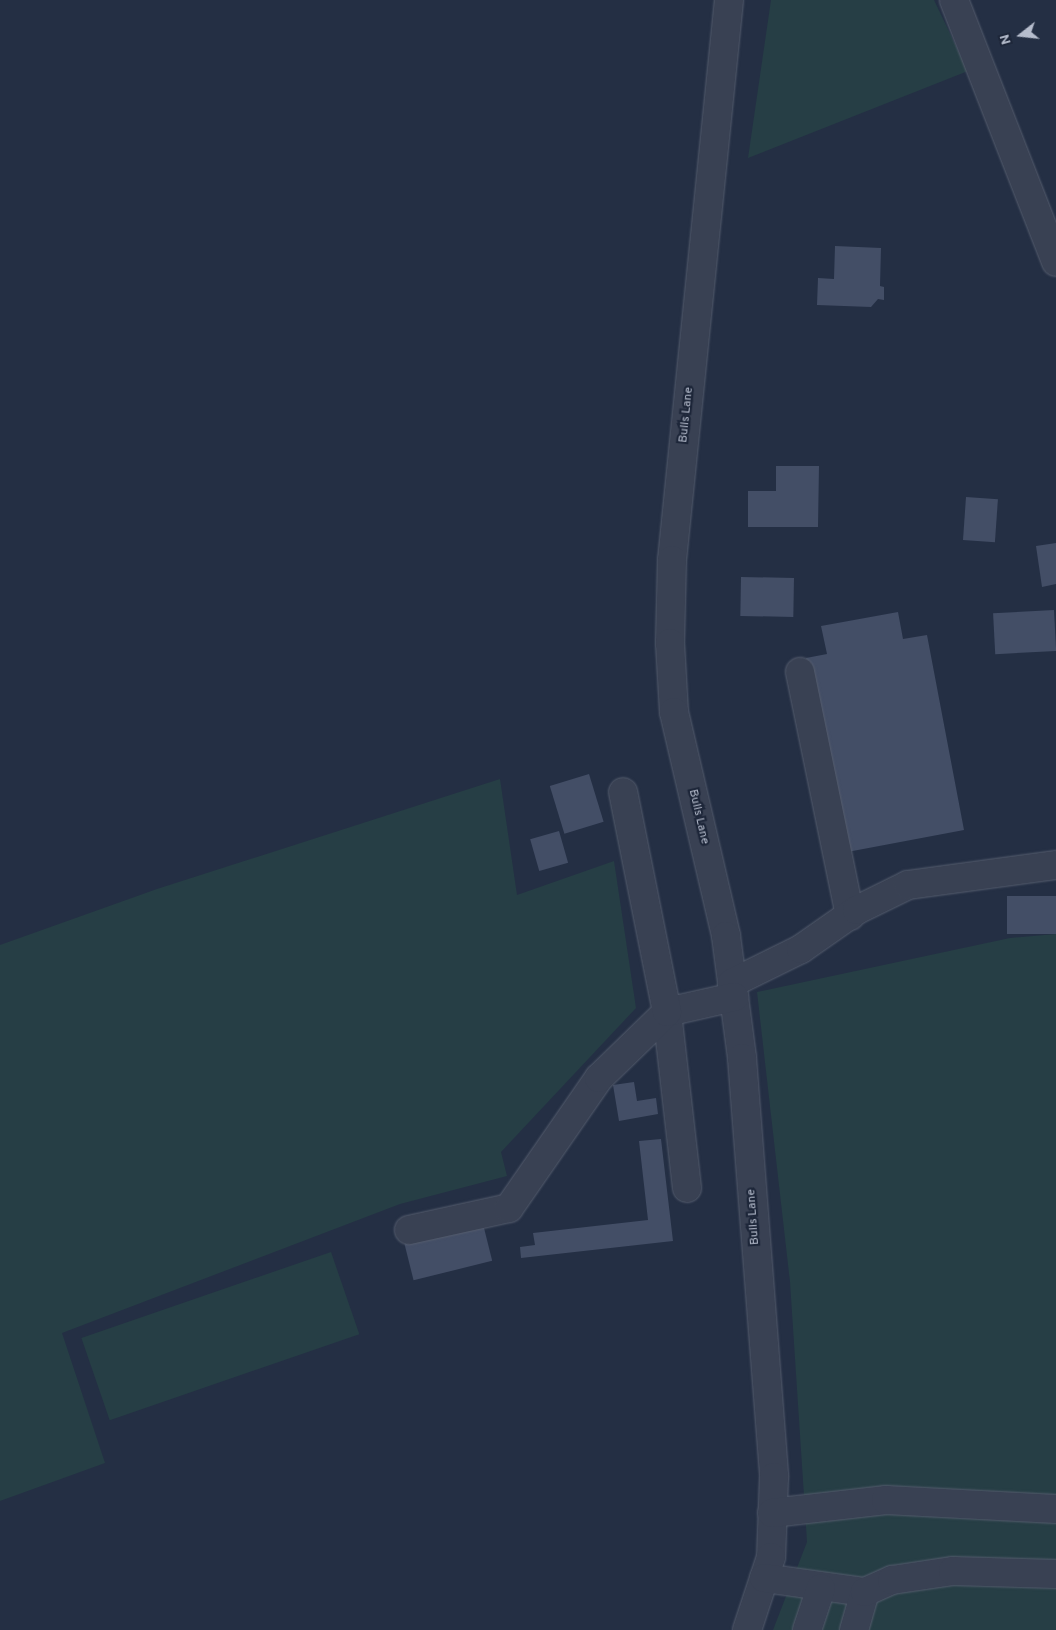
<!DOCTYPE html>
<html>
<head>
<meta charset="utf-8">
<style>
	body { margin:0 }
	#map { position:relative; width:1056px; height:1630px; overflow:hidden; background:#242f44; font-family:Overpass,sans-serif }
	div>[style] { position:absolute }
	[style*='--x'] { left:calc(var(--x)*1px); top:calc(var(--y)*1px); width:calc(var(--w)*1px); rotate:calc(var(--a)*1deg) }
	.green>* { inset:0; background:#263e45; transform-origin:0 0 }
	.building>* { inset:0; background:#434e66; transform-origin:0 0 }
	.roads { filter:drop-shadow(0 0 1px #545c6d) drop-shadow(0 0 1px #545c6d) }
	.minor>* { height:28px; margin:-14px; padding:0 14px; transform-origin:14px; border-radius:14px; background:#394153 }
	span { translate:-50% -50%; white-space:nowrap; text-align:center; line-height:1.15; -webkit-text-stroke:4.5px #1d2639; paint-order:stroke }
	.street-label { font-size:12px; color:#b6bdcd }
	.north { position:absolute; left:996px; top:10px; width:50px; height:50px; -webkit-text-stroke:4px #1d2639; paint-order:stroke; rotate:254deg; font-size:14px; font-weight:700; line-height:20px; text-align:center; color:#b6bdcd }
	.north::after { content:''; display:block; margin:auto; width:18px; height:22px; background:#b6bdcd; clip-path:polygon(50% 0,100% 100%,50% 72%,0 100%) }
</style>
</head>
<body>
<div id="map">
	<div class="green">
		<i style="clip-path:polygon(771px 0,934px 0,968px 71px,748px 158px)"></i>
		<i style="clip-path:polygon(500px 779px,517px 895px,614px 861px,636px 1008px,501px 1152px,507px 1176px,400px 1204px,62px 1333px,105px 1463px,0 1501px,0 945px,157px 889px)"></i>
		<i style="clip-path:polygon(1056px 934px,1056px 1630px,773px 1630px,807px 1542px,790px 1282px,757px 992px,1010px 938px)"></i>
		<i style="left:331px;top:1252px;width:87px;height:264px;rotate:71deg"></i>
	</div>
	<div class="building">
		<i style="clip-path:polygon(835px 246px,881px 248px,880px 286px,884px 287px,884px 300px,878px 299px,871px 307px,817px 305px,818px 278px,834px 279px)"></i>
		<i style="clip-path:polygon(776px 466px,819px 466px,818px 527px,748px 527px,748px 491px,776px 491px)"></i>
		<i style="left:966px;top:497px;width:32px;height:43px;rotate:4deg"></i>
		<i style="clip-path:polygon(1056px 543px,1056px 584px,1042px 587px,1036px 546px)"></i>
		<i style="left:741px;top:577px;width:53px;height:39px;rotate:1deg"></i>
		<i style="left:1054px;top:610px;width:41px;height:61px;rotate:87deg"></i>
		<i style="clip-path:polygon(898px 612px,903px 639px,927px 635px,964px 830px,842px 853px,806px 658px,827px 654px,821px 626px)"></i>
		<i style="left:589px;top:774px;width:50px;height:41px;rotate:73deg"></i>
		<i style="left:559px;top:831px;width:33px;height:30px;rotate:74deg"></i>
		<i style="left:1056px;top:896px;width:38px;height:49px;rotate:90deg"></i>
		<i style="clip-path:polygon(634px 1082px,637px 1101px,656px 1098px,658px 1114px,619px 1121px,613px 1085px)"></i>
		<i style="clip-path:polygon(661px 1139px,673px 1241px,521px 1258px,520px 1247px,535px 1245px,533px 1233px,648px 1220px,639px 1141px)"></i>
		<i style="left:482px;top:1220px;width:42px;height:81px;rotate:76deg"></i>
	</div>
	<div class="roads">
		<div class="minor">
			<i style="--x:729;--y:0;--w:563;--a:95.81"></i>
			<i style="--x:672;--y:560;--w:83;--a:91.4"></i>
			<i style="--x:670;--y:643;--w:69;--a:86.7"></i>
			<i style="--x:674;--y:712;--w:230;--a:76.9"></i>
			<i style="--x:726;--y:936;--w:123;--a:82.5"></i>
			<i style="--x:742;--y:1058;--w:420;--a:85.6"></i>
			<i style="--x:774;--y:1477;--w:80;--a:92.1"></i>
			<i style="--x:771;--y:1557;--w:77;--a:108.2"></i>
			<i style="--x:954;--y:0;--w:281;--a:68.7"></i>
			<i style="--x:800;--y:672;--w:249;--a:78.4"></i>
			<i style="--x:732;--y:983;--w:77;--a:-26.2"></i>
			<i style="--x:801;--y:949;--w:68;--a:-34.9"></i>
			<i style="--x:857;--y:910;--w:57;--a:-26.1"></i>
			<i style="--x:908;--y:885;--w:149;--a:-7.7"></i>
			<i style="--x:687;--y:1188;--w:177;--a:-96.5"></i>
			<i style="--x:667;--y:1012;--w:69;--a:-12.6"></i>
			<i style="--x:409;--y:1230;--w:102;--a:-12.4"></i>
			<i style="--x:509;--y:1208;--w:158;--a:-55.3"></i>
			<i style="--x:599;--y:1078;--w:95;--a:-44.1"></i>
			<i style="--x:667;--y:1012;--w:224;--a:-101.3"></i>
			<i style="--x:772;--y:1513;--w:115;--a:-6.5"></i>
			<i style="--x:886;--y:1500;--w:170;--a:3"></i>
			<i style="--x:764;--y:1578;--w:102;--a:7.9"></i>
			<i style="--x:865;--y:1592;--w:40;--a:106"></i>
			<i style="--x:865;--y:1592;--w:30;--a:-24"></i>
			<i style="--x:892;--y:1580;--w:62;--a:-8.4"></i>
			<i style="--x:953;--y:1571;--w:103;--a:1.7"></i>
			<i style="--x:807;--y:1630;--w:44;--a:-71.6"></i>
		</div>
	</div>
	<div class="street-label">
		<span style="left:687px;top:415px;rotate:-84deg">Bulls Lane</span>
		<span style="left:698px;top:817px;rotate:77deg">Bulls Lane</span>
		<span style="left:754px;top:1217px;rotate:-94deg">Bulls Lane</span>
	</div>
	<div class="north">N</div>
</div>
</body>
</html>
